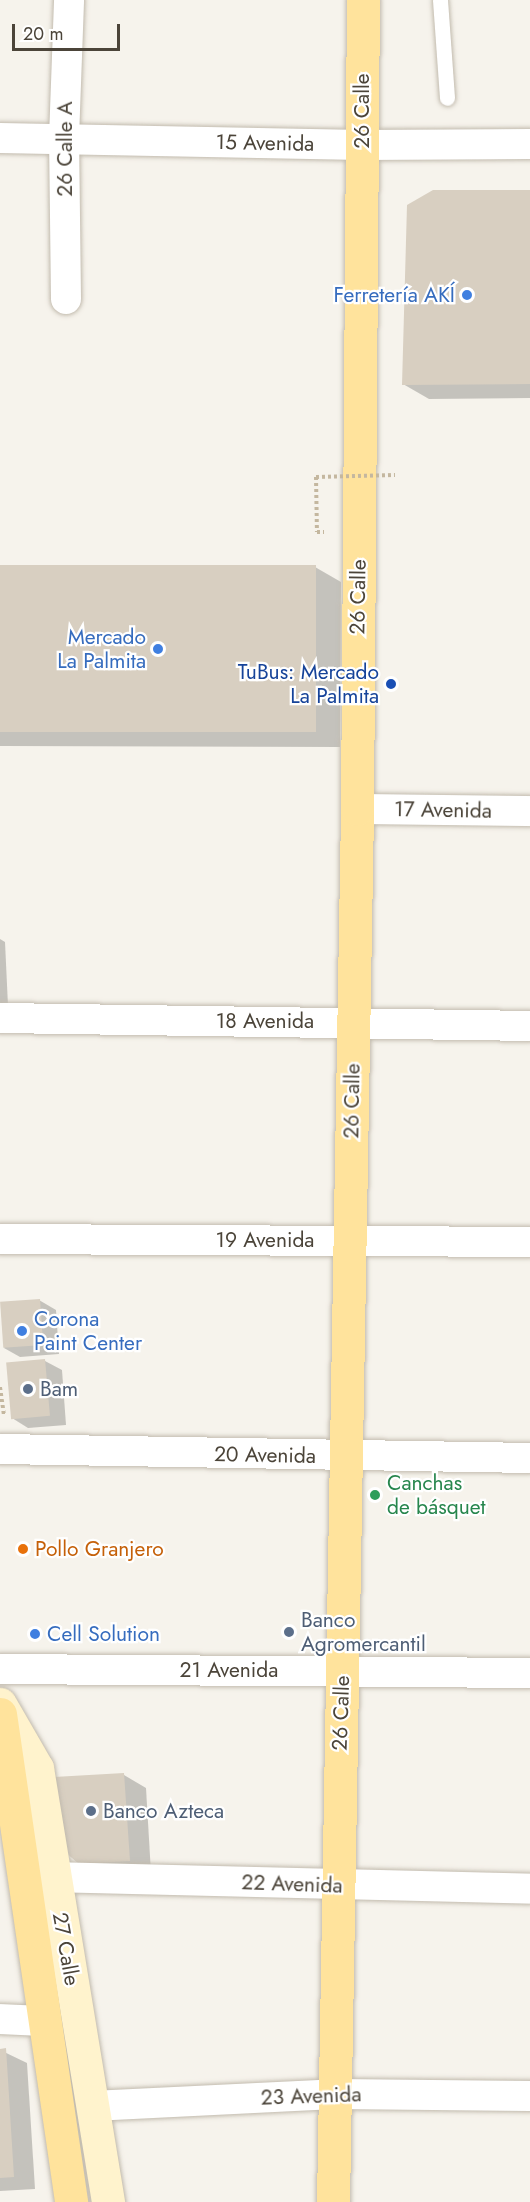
<!DOCTYPE html>
<html>
<head>
<meta charset="utf-8">
<style>
	body { margin:0 }
	#map { position:relative; width:530px; height:2202px; overflow:hidden; background:#f6f3ec; font-family:Jost,sans-serif }
	div>[style] { position:absolute }
	[style*='--x'] { left:calc(var(--x)*1px); top:calc(var(--y)*1px); width:calc(var(--w)*1px); rotate:calc(var(--a)*1deg) }
	.shadow>* { inset:0; background:#0003 }
	.building>* { inset:0; background:#d8cfc1; transform-origin:0 0 }
	.path>* { height:4px; margin-top:-2px; transform-origin:0; background:repeating-linear-gradient(90deg,#c4b79f 0 3px,transparent 0 6px) }
	.roads { filter:drop-shadow(0 0 2px #c2bbae) drop-shadow(0 0 2px #c2bbae) }
	.lane>* { height:15px; margin:-7.5px; padding:0 7.5px; transform-origin:7.5px; border-radius:7.5px; background:#fff }
	.street>* { height:30px; margin:-15px; padding:0 15px; transform-origin:15px; border-radius:15px; background:#fff }
	.secondary>* { height:33px; margin:-16.5px; padding:0 16.5px; transform-origin:16.5px; border-radius:16.5px; background:#fff3cd }
	.primary>* { height:33px; margin:-16.5px; padding:0 16.5px; transform-origin:16.5px; border-radius:16.5px; background:#ffe39c }
	.path-bridge>* { height:4px; margin-top:-2px; transform-origin:0; background:repeating-linear-gradient(90deg,#c4b79f 0 3px,transparent 0 6px) }
	.dots>* { width:16px; height:16px; translate:-50% -50%; box-sizing:border-box; border:3px solid #fff; border-radius:50% }
	span { translate:-50% -50%; white-space:nowrap; text-align:center; line-height:1.15; -webkit-text-stroke:4.5px #fff; paint-order:stroke }
	.street-label { font-size:21px; color:#4b4439 }
	.shop-label { font-size:21px; color:#366cbe }
	.right { translate:-100% -50%; text-align:right }
	.left { translate:0 -50%; text-align:left }
	.transit-label { font-size:21px; color:#164399 }
	.service-label { font-size:21px; color:#4e5e75 }
	.leisure-label { font-size:21px; color:#27864d }
	.food-label { font-size:21px; color:#c56008 }
	.scale { position:absolute; left:12px; top:24px; width:108px; height:27px; box-sizing:border-box; border:3px solid #4b4439; border-top:0; padding-left:8px; font-size:18px; line-height:21px; white-space:nowrap; color:#4b4439; -webkit-text-stroke:4px #fff; paint-order:stroke }
</style>
</head>
<body>
<div id="map">
	<div class="shadow">
		<i style="clip-path:polygon(530px 191px,530px 398px,429px 399px,403px 384px)"></i>
		<i style="clip-path:polygon(0 566px,315px 567px,341px 582px,340px 747px,0 746px)"></i>
		<i style="clip-path:polygon(0 939px,5px 942px,8px 1006px,0 1006px)"></i>
		<i style="clip-path:polygon(39px 1300px,56px 1310px,59px 1354px,20px 1357px,4px 1348px)"></i>
		<i style="clip-path:polygon(45px 1361px,62px 1370px,66px 1425px,28px 1428px,12px 1418px)"></i>
		<i style="clip-path:polygon(124px 1775px,146px 1788px,151px 1873px,80px 1863px)"></i>
		<i style="clip-path:polygon(0 2050px,27px 2063px,35px 2189px,0 2191px)"></i>
	</div>
	<div class="building">
		<i style="clip-path:polygon(433px 190px,530px 190px,530px 384px,402px 385px,407px 205px)"></i>
		<i style="left:0;top:565px;width:316px;height:167px"></i>
		<i style="left:40px;top:1299px;width:46px;height:40px;rotate:86deg"></i>
		<i style="left:45px;top:1359px;width:57px;height:39px;rotate:85deg"></i>
		<i style="clip-path:polygon(124px 1773px,130px 1861px,79px 1864px,58px 1846px,54px 1777px)"></i>
		<i style="clip-path:polygon(6px 2048px,14px 2177px,0 2178px,0 2049px)"></i>
	</div>
	<div class="path">
		<i style="--x:316;--y:477;--w:55;--a:89"></i>
		<i style="--x:317;--y:532;--w:7;--a:0"></i>
		<i style="--x:0;--y:1387;--w:29;--a:82"></i>
	</div>
	<div class="roads">
		<div class="lane">
			<i style="--x:440;--y:0;--w:98;--a:85.9"></i>
		</div>
		<div class="street">
			<i style="--x:0;--y:138;--w:362;--a:1.1"></i>
			<i style="--x:362;--y:145;--w:168;--a:-0.3"></i>
			<i style="--x:66;--y:299;--w:161;--a:-90.7"></i>
			<i style="--x:64;--y:138;--w:138;--a:-87.9"></i>
			<i style="--x:357;--y:809;--w:173;--a:0.7"></i>
			<i style="--x:0;--y:1018;--w:530;--a:0.86"></i>
			<i style="--x:0;--y:1239;--w:530;--a:0.32"></i>
			<i style="--x:0;--y:1449;--w:530;--a:0.97"></i>
			<i style="--x:0;--y:1669;--w:530;--a:0.43"></i>
			<i style="--x:54;--y:1877;--w:476;--a:1.4"></i>
			<i style="--x:0;--y:2019;--w:44;--a:2.6"></i>
			<i style="--x:92;--y:2106;--w:243;--a:-2.8"></i>
			<i style="--x:335;--y:2094;--w:195;--a:0.6"></i>
		</div>
		<div class="secondary">
			<i style="--x:0;--y:1704;--w:74;--a:60"></i>
			<i style="--x:37;--y:1768;--w:440;--a:80.7"></i>
		</div>
		<div class="primary">
			<i style="--x:0;--y:1714;--w:493;--a:81.7"></i>
			<i style="--x:333;--y:2202;--w:1393;--a:-89.01"></i>
			<i style="--x:357;--y:809;--w:809;--a:-89.58"></i>
		</div>
	</div>
	<div class="path-bridge">
		<i style="--x:316;--y:477;--w:79;--a:-1.5"></i>
	</div>
	<div class="dots">
		<i style="left:467px;top:295px;background:#3f7fe0"></i>
		<i style="left:158px;top:649px;background:#3f7fe0"></i>
		<i style="left:391px;top:684px;background:#1a4fb4"></i>
		<i style="left:22px;top:1331px;background:#3f7fe0"></i>
		<i style="left:28px;top:1389px;background:#5c6f8a"></i>
		<i style="left:375px;top:1495px;background:#2e9e5b"></i>
		<i style="left:23px;top:1549px;background:#e8710a"></i>
		<i style="left:289px;top:1632px;background:#5c6f8a"></i>
		<i style="left:35px;top:1634px;background:#3f7fe0"></i>
		<i style="left:91px;top:1811px;background:#5c6f8a"></i>
	</div>
	<div class="street-label">
		<span style="left:362px;top:111px;rotate:-90deg">26 Calle</span>
		<span style="left:265px;top:143px;rotate:1deg">15 Avenida</span>
		<span style="left:65px;top:149px;rotate:-90deg">26 Calle A</span>
		<span style="left:358px;top:597px;rotate:-89deg">26 Calle</span>
		<span style="left:443px;top:810px;rotate:1deg">17 Avenida</span>
		<span style="left:265px;top:1021px">18 Avenida</span>
		<span style="left:352px;top:1101px;rotate:-89deg">26 Calle</span>
		<span style="left:265px;top:1240px">19 Avenida</span>
		<span style="left:265px;top:1455px;rotate:1deg">20 Avenida</span>
		<span style="left:229px;top:1670px">21 Avenida</span>
		<span style="left:341px;top:1713px;rotate:-88deg">26 Calle</span>
		<span style="left:292px;top:1884px;rotate:2deg">22 Avenida</span>
		<span style="left:66px;top:1949px;rotate:80deg">27 Calle</span>
		<span style="left:311px;top:2096px;rotate:-2deg">23 Avenida</span>
	</div>
	<div class="shop-label">
		<span class="right" style="left:455px;top:295px">Ferretería AKÍ</span>
		<span class="right" style="left:146px;top:649px">Mercado<br>La Palmita</span>
		<span class="left" style="left:34px;top:1331px">Corona<br>Paint Center</span>
		<span class="left" style="left:47px;top:1634px">Cell Solution</span>
	</div>
	<div class="transit-label">
		<span class="right" style="left:379px;top:684px">TuBus: Mercado<br>La Palmita</span>
	</div>
	<div class="service-label">
		<span class="left" style="left:40px;top:1389px">Bam</span>
		<span class="left" style="left:301px;top:1632px">Banco<br>Agromercantil</span>
		<span class="left" style="left:103px;top:1811px">Banco Azteca</span>
	</div>
	<div class="leisure-label">
		<span class="left" style="left:387px;top:1495px">Canchas<br>de básquet</span>
	</div>
	<div class="food-label">
		<span class="left" style="left:35px;top:1549px">Pollo Granjero</span>
	</div>
	<div class="scale">20 m</div>
</div>
</body>
</html>
